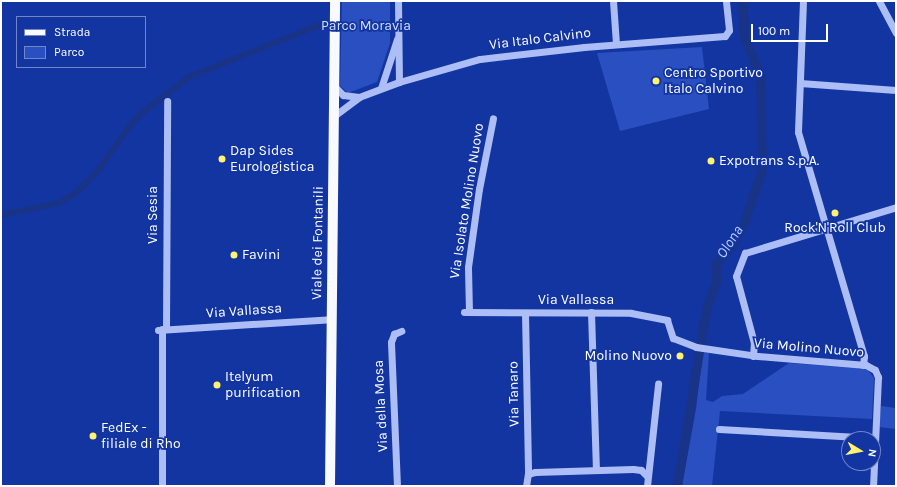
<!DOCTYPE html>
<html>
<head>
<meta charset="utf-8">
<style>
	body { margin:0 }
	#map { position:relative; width:897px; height:487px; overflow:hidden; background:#1335a1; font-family:Karla,sans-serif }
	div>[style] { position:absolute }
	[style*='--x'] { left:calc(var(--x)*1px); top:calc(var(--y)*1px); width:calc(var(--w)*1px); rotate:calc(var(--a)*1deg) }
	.green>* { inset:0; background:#294fc0 }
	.canal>* { height:5.5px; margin:-2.75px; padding:0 2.75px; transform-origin:2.75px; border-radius:2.75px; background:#193387 }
	.river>* { height:9px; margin:-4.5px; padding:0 4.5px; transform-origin:4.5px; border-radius:4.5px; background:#193387 }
	.minor>* { height:7px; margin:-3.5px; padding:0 3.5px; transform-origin:3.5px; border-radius:3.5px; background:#acbef5 }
	.major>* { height:10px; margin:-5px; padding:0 5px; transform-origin:5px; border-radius:5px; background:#f9faff }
	.dots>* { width:11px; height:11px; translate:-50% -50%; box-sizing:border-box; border:2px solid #1335a1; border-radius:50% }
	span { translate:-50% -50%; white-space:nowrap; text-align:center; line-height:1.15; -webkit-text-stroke:3.5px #1335a1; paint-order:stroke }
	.park-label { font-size:14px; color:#d5dffe }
	.street-label { font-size:14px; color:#fff }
	.poi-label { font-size:14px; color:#fff }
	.left { translate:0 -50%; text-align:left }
	.right { translate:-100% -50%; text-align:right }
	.water-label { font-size:15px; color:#b9cafb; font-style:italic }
	.frame { position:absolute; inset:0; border:2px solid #fff; pointer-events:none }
	.legend { position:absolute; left:16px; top:16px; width:130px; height:52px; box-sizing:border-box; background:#1335a1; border:1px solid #7186c7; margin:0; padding:5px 7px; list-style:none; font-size:12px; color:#fff }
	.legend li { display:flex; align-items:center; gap:8px; height:20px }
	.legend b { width:20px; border:1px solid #7186c7 }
	.north { position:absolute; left:841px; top:431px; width:40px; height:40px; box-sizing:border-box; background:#1335a1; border:1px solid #7186c7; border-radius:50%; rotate:100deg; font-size:11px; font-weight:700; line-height:16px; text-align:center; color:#fff }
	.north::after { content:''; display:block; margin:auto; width:14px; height:18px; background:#fff26f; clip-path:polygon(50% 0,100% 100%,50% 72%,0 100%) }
	.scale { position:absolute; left:751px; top:24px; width:77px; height:18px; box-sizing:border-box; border:2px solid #fff; border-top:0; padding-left:5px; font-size:12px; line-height:14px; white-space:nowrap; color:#fff; -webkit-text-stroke:3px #1335a1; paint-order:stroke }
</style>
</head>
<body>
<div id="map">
	<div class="green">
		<i style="clip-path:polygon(390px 1px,390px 43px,377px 82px,348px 93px,340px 86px,342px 2px)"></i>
		<i style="clip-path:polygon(702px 47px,709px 109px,620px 131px,597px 53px)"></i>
		<i style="clip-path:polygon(703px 352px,709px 353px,706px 400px,713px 402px,722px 396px,743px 394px,789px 363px,867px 369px,874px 378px,872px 419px,720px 411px,712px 486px,682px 486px,696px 409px)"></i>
		<i style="clip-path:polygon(881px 406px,896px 408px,896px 429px,879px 427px)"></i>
	</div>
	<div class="canal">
		<i style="--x:1;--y:215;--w:59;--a:-11.7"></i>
		<i style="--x:59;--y:203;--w:20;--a:-30"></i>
		<i style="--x:76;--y:193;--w:30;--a:-45"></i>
		<i style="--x:97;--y:172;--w:55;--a:-54.6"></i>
		<i style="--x:129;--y:127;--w:18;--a:-47"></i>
		<i style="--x:141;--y:114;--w:61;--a:-37.6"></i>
		<i style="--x:189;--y:77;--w:149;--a:-21.7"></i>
	</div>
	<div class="river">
		<i style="--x:677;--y:486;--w:179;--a:-80.7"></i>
		<i style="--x:706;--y:309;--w:29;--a:-70"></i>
		<i style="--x:716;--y:282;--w:18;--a:-90"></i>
		<i style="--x:716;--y:264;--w:26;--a:-50"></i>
		<i style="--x:733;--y:244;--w:27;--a:-63"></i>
		<i style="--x:745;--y:220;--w:54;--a:-71.6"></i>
		<i style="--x:762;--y:169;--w:93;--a:-91.2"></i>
		<i style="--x:760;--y:76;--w:43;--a:-111.8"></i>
		<i style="--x:744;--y:36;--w:35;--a:-93"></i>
	</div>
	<div class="minor">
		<i style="--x:398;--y:1;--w:81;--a:89.3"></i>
		<i style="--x:613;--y:1;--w:43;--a:86"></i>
		<i style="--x:803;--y:1;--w:131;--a:92.2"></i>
		<i style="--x:798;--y:132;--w:234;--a:73.6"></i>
		<i style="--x:864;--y:356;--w:9;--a:96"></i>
		<i style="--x:879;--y:1;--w:36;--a:62"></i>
		<i style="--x:800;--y:83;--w:96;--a:4.2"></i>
		<i style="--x:381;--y:88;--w:52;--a:-71.9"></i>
		<i style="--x:359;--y:97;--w:43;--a:-20.6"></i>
		<i style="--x:399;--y:82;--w:84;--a:-15.9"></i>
		<i style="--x:480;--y:59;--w:105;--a:-6.6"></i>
		<i style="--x:584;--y:47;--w:141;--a:-4.5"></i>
		<i style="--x:725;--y:36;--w:7;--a:-56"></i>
		<i style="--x:729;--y:30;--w:29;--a:-96"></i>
		<i style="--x:334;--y:116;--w:31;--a:-37"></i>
		<i style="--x:359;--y:97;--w:16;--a:-173"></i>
		<i style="--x:343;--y:95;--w:13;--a:-135"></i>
		<i style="--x:464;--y:312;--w:167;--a:0.3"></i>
		<i style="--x:631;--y:313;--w:37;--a:11"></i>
		<i style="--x:667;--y:320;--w:19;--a:72"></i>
		<i style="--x:673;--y:338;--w:25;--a:21"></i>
		<i style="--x:696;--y:347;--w:63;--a:8.3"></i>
		<i style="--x:758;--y:356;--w:108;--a:4.8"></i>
		<i style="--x:866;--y:365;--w:10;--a:29"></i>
		<i style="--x:875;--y:370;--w:8;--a:67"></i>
		<i style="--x:878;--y:377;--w:109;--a:92.6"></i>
		<i style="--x:469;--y:312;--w:45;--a:-91.3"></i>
		<i style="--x:468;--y:267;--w:79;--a:-82"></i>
		<i style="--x:479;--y:189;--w:72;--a:-78.8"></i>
		<i style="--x:591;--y:312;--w:158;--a:88.2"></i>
		<i style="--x:525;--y:313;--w:161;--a:88.9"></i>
		<i style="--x:162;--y:329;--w:157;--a:90"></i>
		<i style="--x:166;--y:329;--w:228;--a:-89.7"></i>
		<i style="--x:158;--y:330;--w:173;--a:-3.6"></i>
		<i style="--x:753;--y:356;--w:13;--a:-86"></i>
		<i style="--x:754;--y:343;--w:69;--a:-105"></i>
		<i style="--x:736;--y:276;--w:25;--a:-69"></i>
		<i style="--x:745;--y:253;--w:158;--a:-16.9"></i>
		<i style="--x:719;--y:429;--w:156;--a:3.3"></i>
		<i style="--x:397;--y:486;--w:144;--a:-92.4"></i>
		<i style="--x:391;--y:342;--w:9;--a:-69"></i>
		<i style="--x:394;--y:334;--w:8;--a:-23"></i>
		<i style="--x:526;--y:486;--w:12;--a:-81"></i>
		<i style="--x:528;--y:474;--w:7;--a:-16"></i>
		<i style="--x:535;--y:472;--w:98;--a:-1.8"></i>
		<i style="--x:633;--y:469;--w:8;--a:7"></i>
		<i style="--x:641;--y:470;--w:7;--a:45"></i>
		<i style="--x:647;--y:486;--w:103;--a:-83.8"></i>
	</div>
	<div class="major">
		<i style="--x:330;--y:486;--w:485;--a:-89.4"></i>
	</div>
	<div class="dots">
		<i style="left:656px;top:81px;background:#fff26f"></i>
		<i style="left:222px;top:159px;background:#fff26f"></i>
		<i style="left:711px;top:161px;background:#fff26f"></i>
		<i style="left:835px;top:213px;background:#fff26f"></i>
		<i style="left:234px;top:255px;background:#fff26f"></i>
		<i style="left:680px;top:356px;background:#fff26f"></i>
		<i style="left:217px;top:385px;background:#fff26f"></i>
		<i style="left:93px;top:436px;background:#fff26f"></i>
	</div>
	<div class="park-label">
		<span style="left:366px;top:26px">Parco Moravia</span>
	</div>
	<div class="street-label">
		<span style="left:540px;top:39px;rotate:-7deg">Via Italo Calvino</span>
		<span style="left:467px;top:201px;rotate:-81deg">Via Isolato Molino Nuovo</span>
		<span style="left:153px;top:215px;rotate:-90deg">Via Sesia</span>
		<span style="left:318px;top:243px;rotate:-89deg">Viale dei Fontanili</span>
		<span style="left:576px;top:300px">Via Vallassa</span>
		<span style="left:244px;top:311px;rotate:-4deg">Via Vallassa</span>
		<span style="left:809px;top:348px;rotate:5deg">Via Molino Nuovo</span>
		<span style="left:514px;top:394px;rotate:-91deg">Via Tanaro</span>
		<span style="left:381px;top:406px;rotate:-93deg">Via della Mosa</span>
	</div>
	<div class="poi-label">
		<span class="left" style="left:664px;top:81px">Centro Sportivo<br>Italo Calvino</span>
		<span class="left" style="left:230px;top:159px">Dap Sides<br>Eurologistica</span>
		<span class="left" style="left:719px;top:161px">Expotrans S.p.A.</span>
		<span style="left:835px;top:228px">Rock'N'Roll Club</span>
		<span class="left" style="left:242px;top:255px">Favini</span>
		<span class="right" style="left:672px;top:356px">Molino Nuovo</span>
		<span class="left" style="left:225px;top:385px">Itelyum<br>purification</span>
		<span class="left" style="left:101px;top:436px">FedEx -<br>filiale di Rho</span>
	</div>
	<div class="water-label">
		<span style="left:730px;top:242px;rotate:-57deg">Olona</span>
	</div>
	<div class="frame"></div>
	<ul class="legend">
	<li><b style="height:5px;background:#f9faff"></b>Strada</li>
	<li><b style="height:11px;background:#294fc0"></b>Parco</li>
	</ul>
	<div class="north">N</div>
	<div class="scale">100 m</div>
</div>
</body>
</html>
